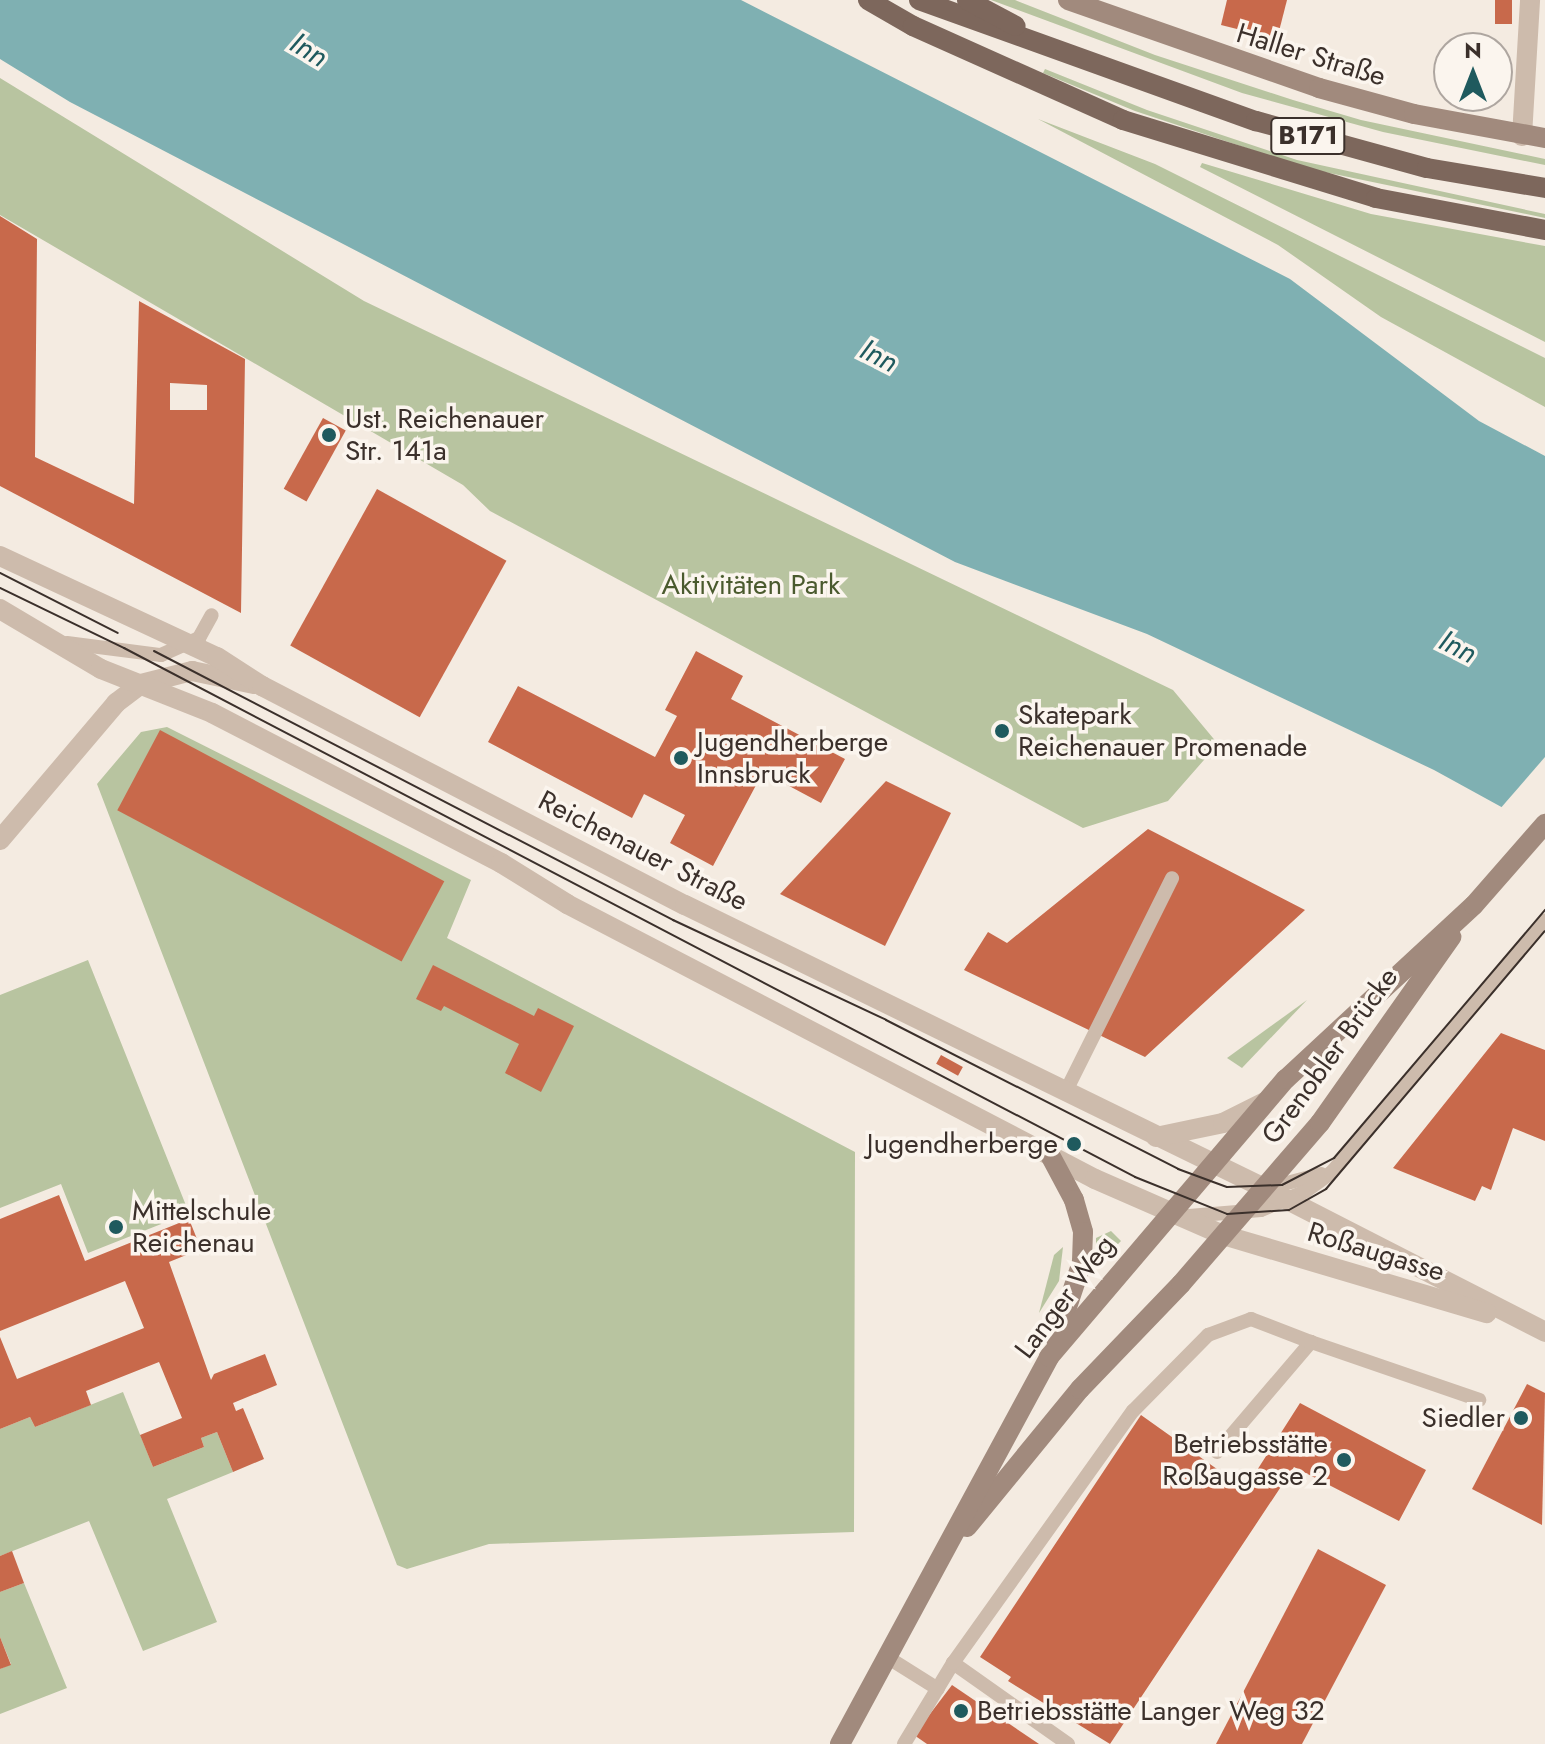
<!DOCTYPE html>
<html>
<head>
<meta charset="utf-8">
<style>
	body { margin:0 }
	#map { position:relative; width:1545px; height:1744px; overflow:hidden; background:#f4ebe1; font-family:Jost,sans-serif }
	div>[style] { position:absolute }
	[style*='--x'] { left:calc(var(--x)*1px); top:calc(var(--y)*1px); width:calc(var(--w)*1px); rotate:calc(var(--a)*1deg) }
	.green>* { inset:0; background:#b8c4a0 }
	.water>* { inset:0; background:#7fb0b2 }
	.pier>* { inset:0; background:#f4ebe1 }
	.building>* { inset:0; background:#c8694b; transform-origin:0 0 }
	.service>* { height:14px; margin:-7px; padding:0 7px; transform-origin:7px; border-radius:7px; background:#cdbbac }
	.minor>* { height:20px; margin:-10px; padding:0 10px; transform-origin:10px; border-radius:10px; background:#cdbbac }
	.tertiary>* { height:20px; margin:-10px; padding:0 10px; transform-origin:10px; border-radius:10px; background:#cdbbac }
	.secondary>* { height:20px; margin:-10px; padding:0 10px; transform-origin:10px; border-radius:10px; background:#a18a7d }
	.primary>* { height:20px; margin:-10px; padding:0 10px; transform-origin:10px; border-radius:10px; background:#7d675c }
	.tram>* { height:2px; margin:-1px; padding:0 1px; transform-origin:1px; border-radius:1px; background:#3b302b }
	.dots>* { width:22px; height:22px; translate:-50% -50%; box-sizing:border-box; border:4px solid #fbf5ee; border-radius:50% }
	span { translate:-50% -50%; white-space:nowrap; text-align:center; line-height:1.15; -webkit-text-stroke:7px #fbf5ee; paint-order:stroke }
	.shield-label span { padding:2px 6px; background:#fbf5ee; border:2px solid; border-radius:6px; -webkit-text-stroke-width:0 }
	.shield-label { font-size:26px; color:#3b302b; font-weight:700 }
	.street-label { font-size:28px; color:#3b302b }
	.poi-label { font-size:28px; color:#3b302b }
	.left { translate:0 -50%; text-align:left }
	.right { translate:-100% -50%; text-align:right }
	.park-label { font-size:28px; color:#4a5a2e }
	.water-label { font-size:30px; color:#1f5a5e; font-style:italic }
	.north { position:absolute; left:1433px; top:32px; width:80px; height:80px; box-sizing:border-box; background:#fbf5ee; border:2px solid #aea6a0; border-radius:50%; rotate:0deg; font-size:22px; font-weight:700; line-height:32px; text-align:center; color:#3b302b }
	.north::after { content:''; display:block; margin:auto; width:28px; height:36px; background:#1f5a5e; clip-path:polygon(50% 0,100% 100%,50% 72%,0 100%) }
</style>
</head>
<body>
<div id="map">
	<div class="green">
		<i style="clip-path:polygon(991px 0,1015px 0,1155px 55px,1293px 100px,1361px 120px,1545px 159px,1545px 165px,1383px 132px,1242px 93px)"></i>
		<i style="clip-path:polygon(1045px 69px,1147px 110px,1297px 160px,1545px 214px,1545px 218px,1310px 169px,1135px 111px,1043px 73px)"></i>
		<i style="clip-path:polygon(0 78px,364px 301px,1173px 690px,1218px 744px,1168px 801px,1083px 828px,490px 511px,463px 485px,0 215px)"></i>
		<i style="clip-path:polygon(1038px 119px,1155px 164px,1545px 358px,1545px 407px,1381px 317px,1278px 245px)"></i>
		<i style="clip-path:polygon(1202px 163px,1371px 214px,1545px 246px,1545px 342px,1200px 167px)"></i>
		<i style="clip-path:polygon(167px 727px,471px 880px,447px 938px,855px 1152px,854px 1532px,489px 1544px,407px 1569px,397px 1565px,97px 784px,141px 732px)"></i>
		<i style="clip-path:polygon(88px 960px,189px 1213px,88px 1253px,61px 1184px,0 1208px,0 995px)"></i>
		<i style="clip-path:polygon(1307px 1000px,1242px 1068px,1227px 1058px)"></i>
		<i style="clip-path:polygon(1111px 1231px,1121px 1241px,1096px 1267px,1096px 1238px)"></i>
		<i style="clip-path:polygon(1063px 1247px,1059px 1281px,1039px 1313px,1054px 1255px)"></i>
		<i style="clip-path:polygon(123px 1392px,153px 1467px,204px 1447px,201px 1438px,217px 1432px,233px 1472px,167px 1499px,217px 1622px,143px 1651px,89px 1521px,0 1556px,0 1429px,30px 1417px,35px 1427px)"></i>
		<i style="clip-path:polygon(24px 1583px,67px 1688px,0 1714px,0 1669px,11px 1664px,0 1637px,0 1592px)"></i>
	</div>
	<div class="water">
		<i style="clip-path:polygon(0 0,741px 0,1290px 279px,1479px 421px,1545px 456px,1545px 831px,1434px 770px,1147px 634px,955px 562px,70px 102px,0 59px)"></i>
	</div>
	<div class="pier">
		<i style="clip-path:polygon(1545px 757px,1545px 835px,1499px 810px)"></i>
	</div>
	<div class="building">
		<i style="clip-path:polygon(1227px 0,1287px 0,1277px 39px,1221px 25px)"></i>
		<i style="left:1495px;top:0;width:17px;height:24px"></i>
		<i style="clip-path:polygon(evenodd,0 216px,37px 239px,35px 457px,134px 504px,139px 301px,245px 359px,241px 613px,0 486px,0 216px,170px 383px,207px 385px,207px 410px,170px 410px,170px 383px)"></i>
		<i style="left:323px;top:418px;width:26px;height:81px;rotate:29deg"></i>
		<i style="left:377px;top:489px;width:148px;height:179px;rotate:29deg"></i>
		<i style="clip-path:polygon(696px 651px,743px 676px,731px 699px,845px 759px,821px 803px,763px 772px,713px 866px,670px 843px,685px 815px,644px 794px,632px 818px,488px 742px,518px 686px,655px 757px,677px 716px,665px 710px)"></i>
		<i style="left:160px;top:730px;width:322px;height:91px;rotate:28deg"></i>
		<i style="clip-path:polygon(886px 781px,951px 813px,885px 946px,780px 894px)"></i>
		<i style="clip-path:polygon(1148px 829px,1305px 910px,1145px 1057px,964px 970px,988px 932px,1007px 943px)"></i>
		<i style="clip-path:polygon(433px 965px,534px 1016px,538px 1008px,574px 1026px,541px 1092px,505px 1073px,519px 1044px,444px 1006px,441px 1011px,416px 999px)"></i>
		<i style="clip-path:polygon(1501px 1033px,1545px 1050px,1545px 1141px,1513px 1128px,1491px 1190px,1482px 1186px,1475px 1201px,1393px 1168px)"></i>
		<i style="left:941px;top:1055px;width:25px;height:10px;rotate:29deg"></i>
		<i style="clip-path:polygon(59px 1195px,85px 1261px,189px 1219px,201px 1249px,169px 1262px,211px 1380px,214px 1374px,265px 1354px,277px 1385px,233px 1403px,236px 1411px,243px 1408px,264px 1459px,233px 1472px,217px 1432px,201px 1438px,204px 1447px,153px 1467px,140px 1435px,182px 1418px,159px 1362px,86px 1391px,91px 1405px,35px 1427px,30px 1417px,0 1429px,0 1337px,17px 1379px,144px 1328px,125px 1281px,0 1331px,0 1219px)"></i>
		<i style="clip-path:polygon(1527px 1384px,1545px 1393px,1542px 1525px,1472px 1489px)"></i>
		<i style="clip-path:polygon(1300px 1403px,1426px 1470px,1399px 1521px,1294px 1467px,1110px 1744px,1008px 1681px,1011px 1677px,980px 1657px,1141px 1415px,1245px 1489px)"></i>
		<i style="clip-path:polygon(1318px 1549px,1386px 1585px,1302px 1744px,1216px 1744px)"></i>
		<i style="clip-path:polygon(12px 1551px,24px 1583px,0 1592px,0 1556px)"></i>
		<i style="clip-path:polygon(0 1637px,11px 1665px,0 1669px)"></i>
		<i style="clip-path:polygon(952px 1685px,1039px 1744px,927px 1744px,914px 1735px)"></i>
	</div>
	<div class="service">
		<i style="--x:67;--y:643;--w:95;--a:7.3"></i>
		<i style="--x:161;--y:655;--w:42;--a:-24.1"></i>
		<i style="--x:199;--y:638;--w:26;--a:-61"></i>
		<i style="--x:1065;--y:1093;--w:240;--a:-63.5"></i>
		<i style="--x:1268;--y:1188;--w:55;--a:-14.8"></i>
		<i style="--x:1189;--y:1216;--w:72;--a:-4.8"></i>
		<i style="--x:1261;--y:1210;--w:49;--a:-22.9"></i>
		<i style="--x:1306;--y:1191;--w:31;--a:-36"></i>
		<i style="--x:1331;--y:1173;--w:331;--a:-49.7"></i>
		<i style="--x:1217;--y:1452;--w:145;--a:-49.5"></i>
		<i style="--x:1311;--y:1342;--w:178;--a:19"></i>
		<i style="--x:887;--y:1657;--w:60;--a:32.1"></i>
		<i style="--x:904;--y:1744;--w:95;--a:-58.8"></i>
		<i style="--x:1068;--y:1744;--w:141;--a:-144.8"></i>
		<i style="--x:953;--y:1663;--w:310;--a:-54.5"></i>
		<i style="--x:1133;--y:1411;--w:107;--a:-45.4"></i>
		<i style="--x:1208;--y:1335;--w:46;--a:-20.4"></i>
		<i style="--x:1251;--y:1319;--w:64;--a:21"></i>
	</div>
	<div class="minor">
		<i style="--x:1522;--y:136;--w:136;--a:-86.6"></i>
		<i style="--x:0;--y:840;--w:180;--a:-49.7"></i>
		<i style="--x:116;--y:703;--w:31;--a:-37"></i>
		<i style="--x:141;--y:684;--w:53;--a:-14.3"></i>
		<i style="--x:192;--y:671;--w:63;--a:11.8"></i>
		<i style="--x:1264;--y:1188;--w:316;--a:27.1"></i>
		<i style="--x:1223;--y:1235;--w:275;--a:16.5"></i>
	</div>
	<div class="tertiary">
		<i style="--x:0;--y:556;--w:239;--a:25"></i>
		<i style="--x:217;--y:657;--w:54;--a:32.8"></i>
		<i style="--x:262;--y:686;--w:476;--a:27.4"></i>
		<i style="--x:685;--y:905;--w:644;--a:26.05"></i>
		<i style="--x:0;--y:609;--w:117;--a:30.7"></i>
		<i style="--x:101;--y:669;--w:119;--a:21.6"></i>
		<i style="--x:212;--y:713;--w:326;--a:27.4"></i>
		<i style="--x:501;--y:863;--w:78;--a:31.8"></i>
		<i style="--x:567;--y:904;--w:595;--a:27.51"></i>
		<i style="--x:1095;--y:1179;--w:140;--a:23.6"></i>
		<i style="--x:1156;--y:1137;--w:68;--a:-11.8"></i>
		<i style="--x:1223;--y:1123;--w:47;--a:-26.6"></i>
	</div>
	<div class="secondary">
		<i style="--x:1068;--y:0;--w:266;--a:19.3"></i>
		<i style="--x:1319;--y:88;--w:98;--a:15.3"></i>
		<i style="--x:1414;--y:114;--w:133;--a:10.4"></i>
		<i style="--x:1050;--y:1155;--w:51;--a:61.9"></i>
		<i style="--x:1074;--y:1200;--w:33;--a:74"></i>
		<i style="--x:1083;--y:1232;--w:30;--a:92"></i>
		<i style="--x:1082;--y:1262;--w:82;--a:108.4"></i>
		<i style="--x:967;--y:1527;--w:178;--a:-50.7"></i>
		<i style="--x:1080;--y:1389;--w:146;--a:-46.1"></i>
		<i style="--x:1181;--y:1284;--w:213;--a:-49.2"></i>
		<i style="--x:1320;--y:1123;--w:228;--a:-54.8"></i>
		<i style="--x:840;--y:1744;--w:440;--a:-61.6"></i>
		<i style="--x:1049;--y:1357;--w:365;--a:-49.6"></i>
		<i style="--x:1286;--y:1079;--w:256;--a:-42.8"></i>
		<i style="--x:1474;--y:905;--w:108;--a:-48.8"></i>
	</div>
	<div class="primary">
		<i style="--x:868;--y:0;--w:52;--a:30"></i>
		<i style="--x:913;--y:26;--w:230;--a:24.1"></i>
		<i style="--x:1123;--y:120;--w:265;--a:17.1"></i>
		<i style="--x:1376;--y:198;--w:172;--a:10.7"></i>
		<i style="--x:919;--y:0;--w:358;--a:19.8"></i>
		<i style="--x:1256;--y:121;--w:177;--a:15.4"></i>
		<i style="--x:1427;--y:168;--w:120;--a:9.6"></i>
		<i style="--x:967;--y:0;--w:55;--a:28"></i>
	</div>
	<div class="tram">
		<i style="--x:0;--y:573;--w:132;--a:27"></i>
		<i style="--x:0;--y:588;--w:138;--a:25.8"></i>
		<i style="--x:124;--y:648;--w:1141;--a:27.62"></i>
		<i style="--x:1135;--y:1177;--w:99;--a:21.9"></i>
		<i style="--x:1227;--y:1214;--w:62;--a:-3.7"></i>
		<i style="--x:1289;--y:1210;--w:43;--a:-29.6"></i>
		<i style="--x:1326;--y:1189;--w:338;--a:-49.7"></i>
		<i style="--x:154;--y:651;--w:585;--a:27.4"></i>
		<i style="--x:673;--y:920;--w:235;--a:25.1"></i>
		<i style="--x:886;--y:1020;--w:328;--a:27"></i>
		<i style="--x:1178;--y:1169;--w:52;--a:20.2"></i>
		<i style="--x:1227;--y:1187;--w:55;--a:-2.1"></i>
		<i style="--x:1282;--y:1185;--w:59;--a:-27.4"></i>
		<i style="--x:1334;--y:1158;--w:326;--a:-49.6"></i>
	</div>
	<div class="dots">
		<i style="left:329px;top:435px;background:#1f5a5e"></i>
		<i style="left:1002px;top:731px;background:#1f5a5e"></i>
		<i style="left:681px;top:758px;background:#1f5a5e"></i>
		<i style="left:1074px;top:1144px;background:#1f5a5e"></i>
		<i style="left:116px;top:1227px;background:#1f5a5e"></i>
		<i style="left:1521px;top:1418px;background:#1f5a5e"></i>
		<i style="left:1344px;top:1460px;background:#1f5a5e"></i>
		<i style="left:961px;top:1711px;background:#1f5a5e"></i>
	</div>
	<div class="shield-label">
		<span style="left:1308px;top:136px">B171</span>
	</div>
	<div class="street-label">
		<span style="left:1311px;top:55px;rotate:17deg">Haller Straße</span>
		<span style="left:643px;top:851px;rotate:27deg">Reichenauer Straße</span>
		<span style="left:1330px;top:1056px;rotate:-54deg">Grenobler Brücke</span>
		<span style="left:1376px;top:1252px;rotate:17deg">Roßaugasse</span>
		<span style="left:1065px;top:1297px;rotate:-53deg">Langer Weg</span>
	</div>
	<div class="poi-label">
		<span class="left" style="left:345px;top:435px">Ust. Reichenauer<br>Str. 141a</span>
		<span class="left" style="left:1018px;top:731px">Skatepark<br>Reichenauer Promenade</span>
		<span class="left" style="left:697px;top:758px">Jugendherberge<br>Innsbruck</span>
		<span class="right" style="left:1058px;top:1144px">Jugendherberge</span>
		<span class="left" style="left:132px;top:1227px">Mittelschule<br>Reichenau</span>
		<span class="right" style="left:1505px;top:1418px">Siedler</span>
		<span class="right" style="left:1328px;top:1460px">Betriebsstätte<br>Roßaugasse 2</span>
		<span class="left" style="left:977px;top:1711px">Betriebsstätte Langer Weg 32</span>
	</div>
	<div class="park-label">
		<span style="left:751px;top:585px">Aktivitäten Park</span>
	</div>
	<div class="water-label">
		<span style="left:309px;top:50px;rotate:31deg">Inn</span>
		<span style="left:879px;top:356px;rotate:27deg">Inn</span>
		<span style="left:1458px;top:647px;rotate:27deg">Inn</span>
	</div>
	<div class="north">N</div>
</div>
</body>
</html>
